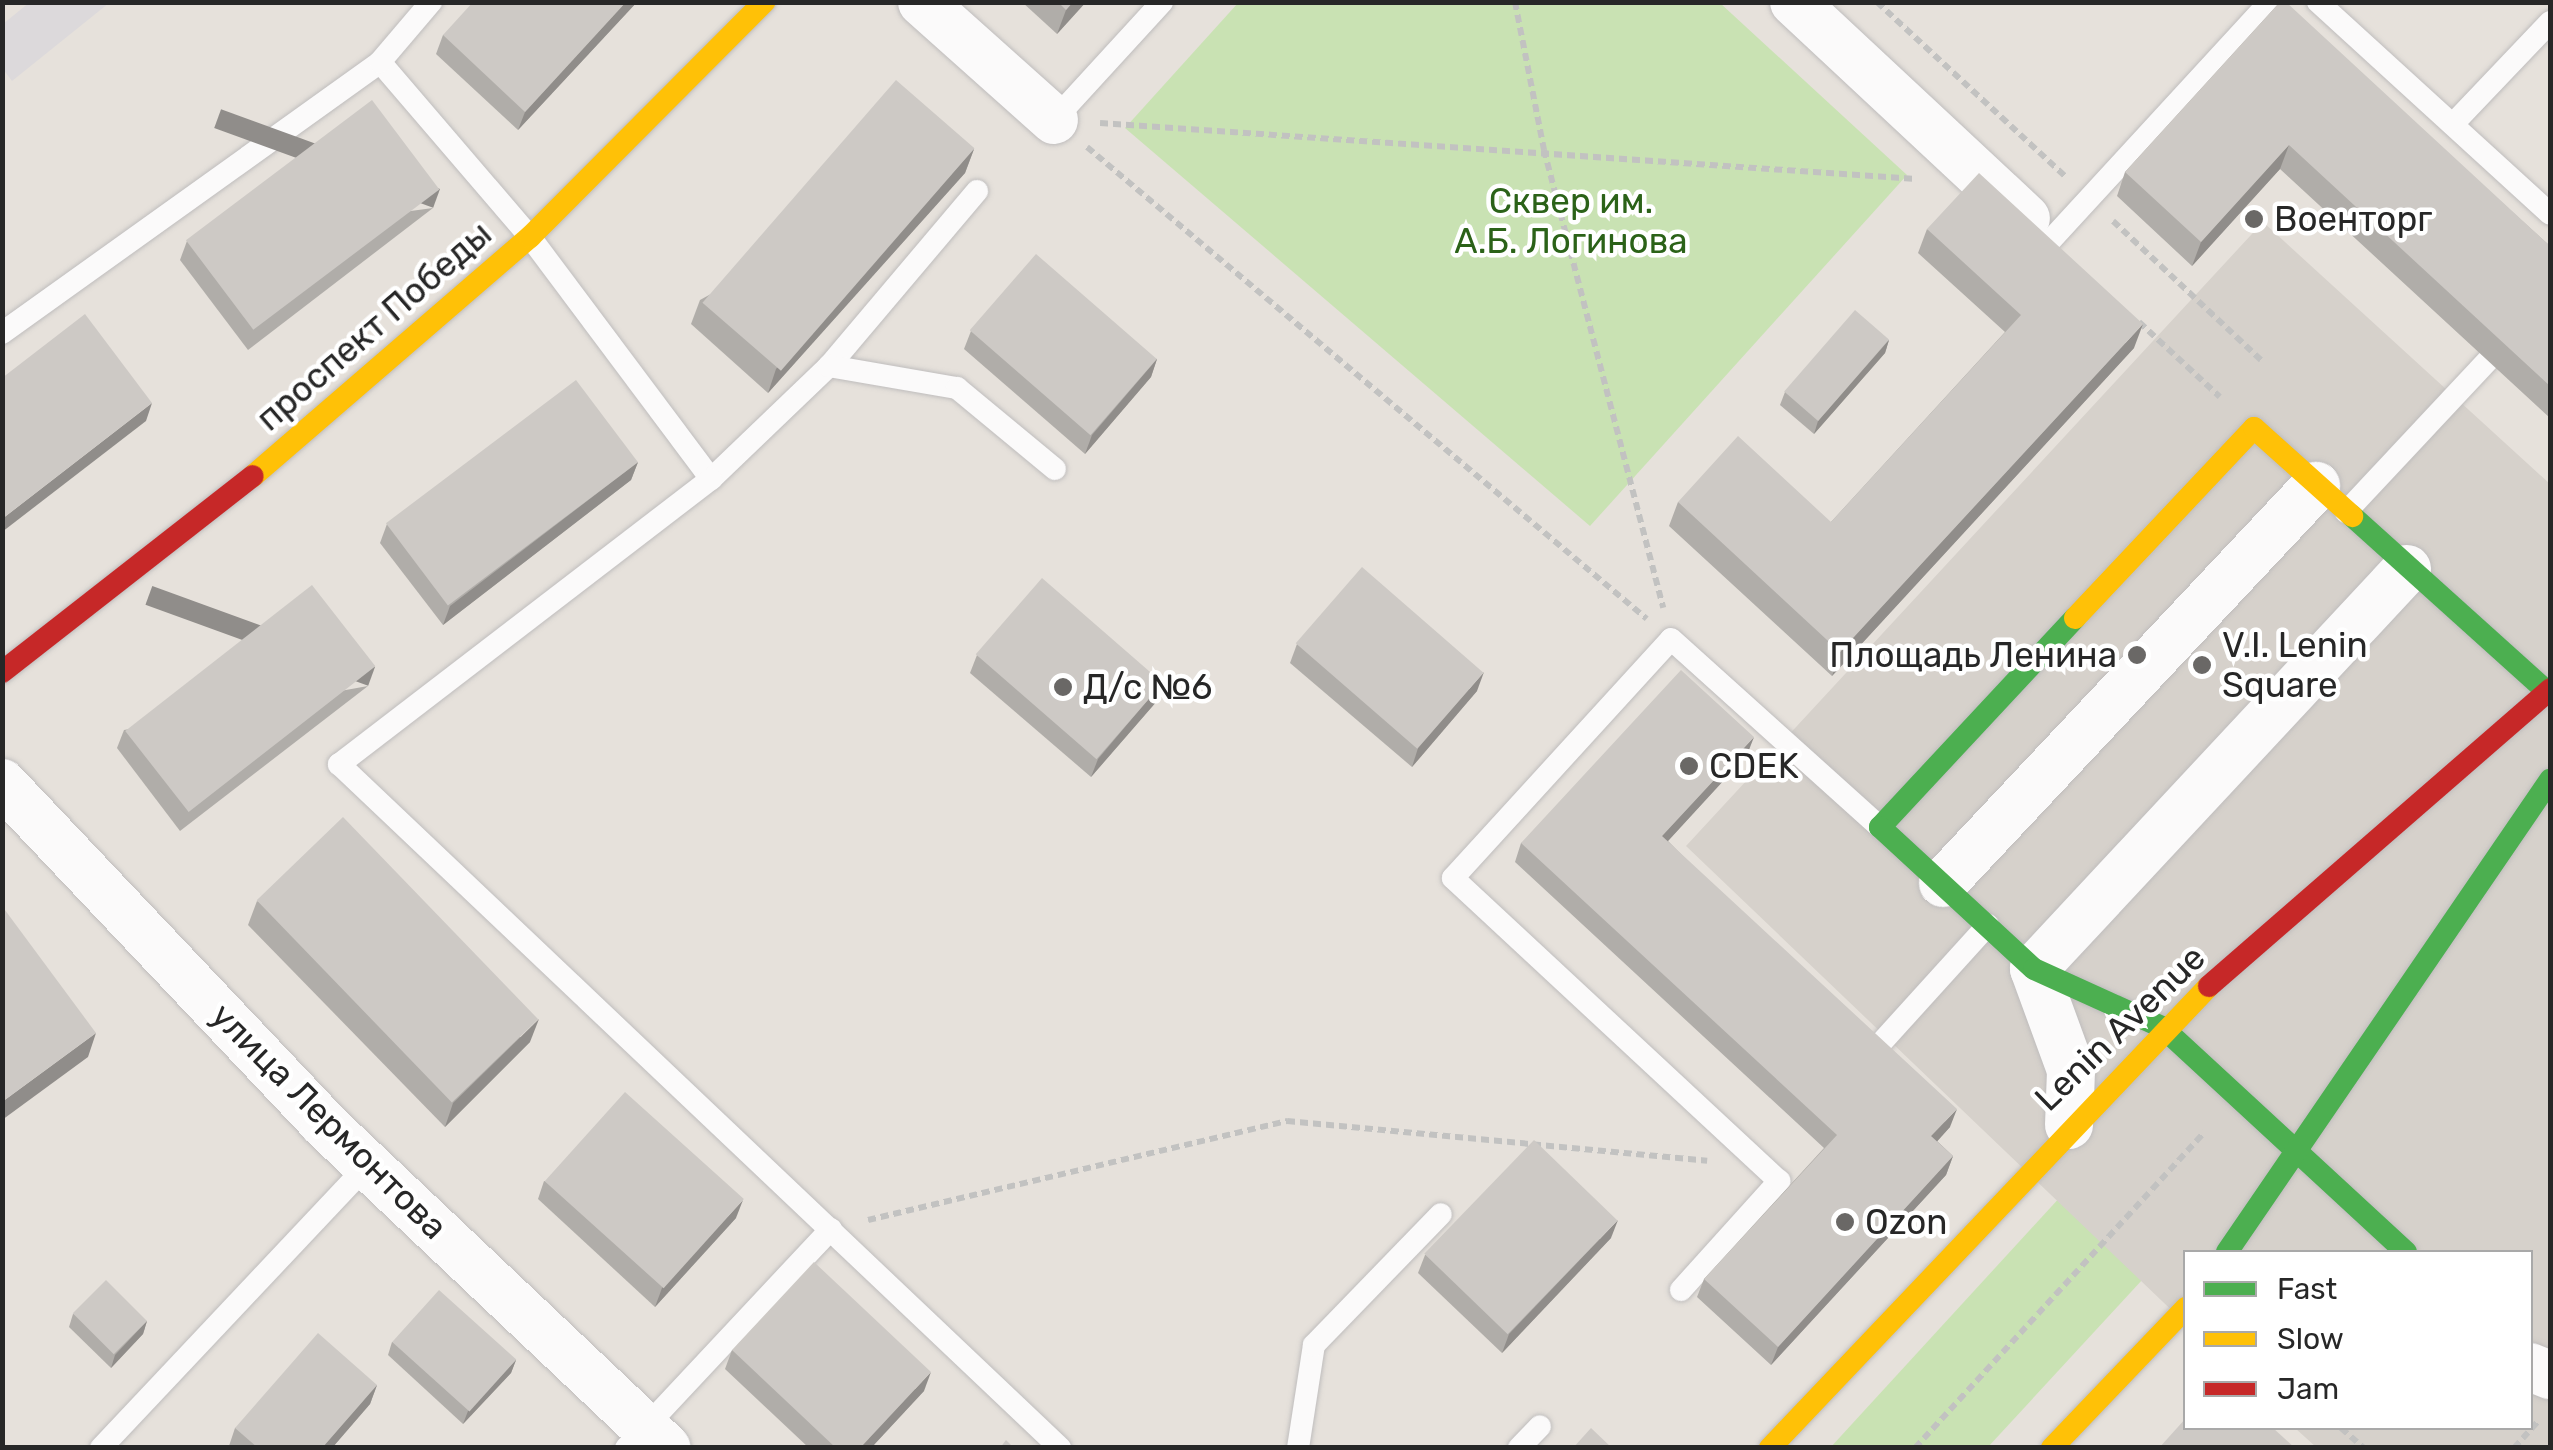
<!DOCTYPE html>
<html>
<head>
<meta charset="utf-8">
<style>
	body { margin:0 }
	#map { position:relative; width:2553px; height:1450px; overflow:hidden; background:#e6e1db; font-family:Rubik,sans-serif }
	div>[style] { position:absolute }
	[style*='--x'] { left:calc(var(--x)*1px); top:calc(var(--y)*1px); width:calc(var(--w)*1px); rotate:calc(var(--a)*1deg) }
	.industrial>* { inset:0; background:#dcd9db }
	.green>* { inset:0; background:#c9e2b3 }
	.plaza>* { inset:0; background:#d6d1cb }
	.path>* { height:6px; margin-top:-3px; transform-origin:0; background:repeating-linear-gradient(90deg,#c2c2c1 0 8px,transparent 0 13px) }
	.roads { filter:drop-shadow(0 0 2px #bfbdbd) drop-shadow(0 0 2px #bfbdbd) }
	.lane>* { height:22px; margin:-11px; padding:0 11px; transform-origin:11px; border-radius:11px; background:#fbfafa }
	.street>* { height:48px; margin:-24px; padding:0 24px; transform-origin:24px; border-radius:24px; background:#fbfafa }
	.fast>* { height:22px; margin:-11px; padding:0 11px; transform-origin:11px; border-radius:11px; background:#4caf50 }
	.slow>* { height:22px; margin:-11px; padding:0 11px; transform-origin:11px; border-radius:11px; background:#ffc107 }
	.jam>* { height:22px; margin:-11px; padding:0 11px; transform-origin:11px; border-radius:11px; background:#c62828 }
	.wall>* { inset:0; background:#b0ada9 }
	.shaded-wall>* { inset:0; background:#908d8a; transform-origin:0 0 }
	.building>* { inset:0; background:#cdc9c5; transform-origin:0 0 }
	.dots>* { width:28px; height:28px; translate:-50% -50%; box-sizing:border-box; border:5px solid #fff; border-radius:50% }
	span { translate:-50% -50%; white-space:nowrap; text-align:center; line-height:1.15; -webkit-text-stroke:9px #fff; paint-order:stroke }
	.park-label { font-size:35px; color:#2b6218 }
	.poi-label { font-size:35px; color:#272727 }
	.left { translate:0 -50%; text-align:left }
	.right { translate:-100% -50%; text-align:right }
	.street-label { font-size:35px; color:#272727 }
	.frame { position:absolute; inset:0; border:5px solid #272727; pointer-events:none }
	.legend { position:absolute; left:2183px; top:1250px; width:350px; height:180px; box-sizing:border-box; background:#fff; border:2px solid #a9a9a9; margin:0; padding:12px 18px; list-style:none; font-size:30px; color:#272727 }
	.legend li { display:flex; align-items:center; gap:20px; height:50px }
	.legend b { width:50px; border:2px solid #a9a9a9 }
</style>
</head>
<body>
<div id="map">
	<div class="industrial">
		<i style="clip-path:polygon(30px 2px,109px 3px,12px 81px,3px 69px,3px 24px)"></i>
	</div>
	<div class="green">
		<i style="clip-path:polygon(1238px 3px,1720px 3px,1907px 175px,1590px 526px,1125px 128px)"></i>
		<i style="clip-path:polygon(2128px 1123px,2214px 1202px,1988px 1447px,1830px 1448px)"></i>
	</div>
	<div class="plaza">
		<i style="clip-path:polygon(2263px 222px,2550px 484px,2550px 1447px,2316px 1447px,2295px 1428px,2530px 1428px,2530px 1252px,2186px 1252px,2185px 1323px,1686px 846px)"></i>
	</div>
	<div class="path">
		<i style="--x:1515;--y:2;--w:151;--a:78.9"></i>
		<i style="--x:1544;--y:150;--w:473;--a:75.4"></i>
		<i style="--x:1877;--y:2;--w:259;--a:42.8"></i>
		<i style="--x:1100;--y:123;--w:818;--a:3.93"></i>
		<i style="--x:1087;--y:147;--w:732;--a:40.13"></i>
		<i style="--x:2113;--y:221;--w:203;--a:43.2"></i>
		<i style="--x:2139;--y:322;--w:110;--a:42.8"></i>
		<i style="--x:868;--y:1220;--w:431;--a:-13.3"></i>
		<i style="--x:1287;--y:1121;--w:422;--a:5.4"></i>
		<i style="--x:2341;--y:1428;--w:30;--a:41"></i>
		<i style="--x:1915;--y:1448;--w:429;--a:-47.5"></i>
		<i style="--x:2514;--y:1448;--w:38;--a:-48"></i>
	</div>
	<div class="roads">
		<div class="lane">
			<i style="--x:2318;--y:2;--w:314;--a:42.4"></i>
			<i style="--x:380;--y:62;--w:230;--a:49.4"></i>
			<i style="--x:530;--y:237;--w:302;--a:53.2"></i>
			<i style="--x:1054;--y:120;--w:160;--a:-47.5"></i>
			<i style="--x:2453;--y:124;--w:141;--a:-46.4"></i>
			<i style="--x:977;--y:191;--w:229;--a:130.2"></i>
			<i style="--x:829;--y:366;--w:163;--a:136.2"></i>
			<i style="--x:711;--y:479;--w:469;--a:142.5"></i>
			<i style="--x:339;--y:764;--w:994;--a:43.49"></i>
			<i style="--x:2050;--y:241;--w:325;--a:-47.4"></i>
			<i style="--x:2;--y:333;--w:465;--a:-35.6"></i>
			<i style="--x:380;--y:62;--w:79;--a:-49.6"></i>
			<i style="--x:829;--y:366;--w:130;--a:9.8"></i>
			<i style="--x:957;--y:388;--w:127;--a:39.6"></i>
			<i style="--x:2346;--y:512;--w:209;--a:-46.9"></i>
			<i style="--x:1871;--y:1054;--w:174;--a:-47.8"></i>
			<i style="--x:1681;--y:1290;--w:147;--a:-48"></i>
			<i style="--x:1779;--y:1181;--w:445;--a:-137.1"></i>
			<i style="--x:1453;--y:878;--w:323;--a:-47.6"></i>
			<i style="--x:1671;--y:639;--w:281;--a:42"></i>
			<i style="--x:101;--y:1448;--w:389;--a:-46.7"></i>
			<i style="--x:626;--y:1448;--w:300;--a:-46.9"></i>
			<i style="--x:1298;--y:1448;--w:104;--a:-81.2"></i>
			<i style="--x:1314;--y:1345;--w:182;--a:-45.9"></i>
			<i style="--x:1519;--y:1448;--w:30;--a:-46"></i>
		</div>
		<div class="street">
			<i style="--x:922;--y:2;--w:177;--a:41.8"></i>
			<i style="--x:1794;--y:2;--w:317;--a:43"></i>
			<i style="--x:2;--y:783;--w:470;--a:46.6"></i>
			<i style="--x:325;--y:1125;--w:470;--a:43.4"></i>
			<i style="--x:1943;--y:883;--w:545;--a:-46.79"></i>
			<i style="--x:2069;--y:1125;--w:55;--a:-87.9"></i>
			<i style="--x:2071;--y:1070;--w:108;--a:-110.1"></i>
			<i style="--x:2034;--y:969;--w:547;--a:-47"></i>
			<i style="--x:2530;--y:1367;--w:22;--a:22"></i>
		</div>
		<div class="fast">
			<i style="--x:2352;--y:516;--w:266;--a:42"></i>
			<i style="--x:2075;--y:618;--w:286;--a:133"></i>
			<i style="--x:1880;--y:827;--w:209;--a:42.7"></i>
			<i style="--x:2034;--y:969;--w:141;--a:24.4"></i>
			<i style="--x:2162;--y:1027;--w:332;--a:42.7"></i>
			<i style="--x:2227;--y:1252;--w:572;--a:-55.62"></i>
		</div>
		<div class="slow">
			<i style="--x:253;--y:476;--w:366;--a:-40.8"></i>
			<i style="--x:530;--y:237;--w:332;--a:-45.1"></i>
			<i style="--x:2075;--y:618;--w:261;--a:-46.7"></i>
			<i style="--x:2254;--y:428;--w:132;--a:41.9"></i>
			<i style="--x:1770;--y:1448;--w:637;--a:-46.46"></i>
			<i style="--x:2052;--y:1448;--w:194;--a:-46.3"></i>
		</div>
		<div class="jam">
			<i style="--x:2;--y:672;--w:318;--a:-38"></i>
			<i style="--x:2209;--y:986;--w:452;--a:-41"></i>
		</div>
	</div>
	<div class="wall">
		<i style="clip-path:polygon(637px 2px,518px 130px,436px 54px,443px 35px)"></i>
		<i style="clip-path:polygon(1022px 2px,1086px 2px,1057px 34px)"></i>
		<i style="clip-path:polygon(2280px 2px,2550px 246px,2550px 418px,2280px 169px,2192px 266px,2117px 196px,2125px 172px)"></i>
		<i style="clip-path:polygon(974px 149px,965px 173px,768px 393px,691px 324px,700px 300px)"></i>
		<i style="clip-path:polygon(433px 208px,248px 350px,180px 260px,187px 241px)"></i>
		<i style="clip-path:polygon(1927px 229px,2134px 348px,1832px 676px,1669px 526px,1678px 502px,1831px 522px,2005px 332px,1918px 253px)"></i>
		<i style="clip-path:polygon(971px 331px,1157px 359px,1151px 377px,1085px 454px,964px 349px)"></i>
		<i style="clip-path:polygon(1889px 340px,1885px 353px,1814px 434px,1780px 405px,1785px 392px)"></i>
		<i style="clip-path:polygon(638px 462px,631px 480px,443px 625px,380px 543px,387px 524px)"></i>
		<i style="clip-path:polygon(1297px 644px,1477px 691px,1412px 767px,1290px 663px)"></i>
		<i style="clip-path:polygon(977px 655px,1163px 682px,1157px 701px,1091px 777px,970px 673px)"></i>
		<i style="clip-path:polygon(368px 686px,180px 831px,117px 748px,124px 730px)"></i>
		<i style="clip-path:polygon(1747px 755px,1668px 841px,1950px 1127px,1937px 1141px,1953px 1156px,1946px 1175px,1771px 1365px,1697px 1297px,1704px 1279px,1824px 1148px,1515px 862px,1521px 843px)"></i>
		<i style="clip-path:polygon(257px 901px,530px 1042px,445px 1127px,248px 925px)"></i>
		<i style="clip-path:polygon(544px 1181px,736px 1218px,655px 1307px,538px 1199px)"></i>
		<i style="clip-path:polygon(1611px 1238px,1502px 1353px,1418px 1273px,1425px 1255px)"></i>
		<i style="clip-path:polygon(73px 1314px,147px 1321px,143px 1334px,111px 1368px,69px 1327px)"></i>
		<i style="clip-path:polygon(392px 1342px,516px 1360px,511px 1373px,463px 1424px,388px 1355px)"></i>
		<i style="clip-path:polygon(732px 1350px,924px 1391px,871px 1448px,809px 1448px,725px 1369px)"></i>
		<i style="clip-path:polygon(377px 1385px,370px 1404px,332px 1448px,229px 1446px,235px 1428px)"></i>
	</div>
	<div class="shaded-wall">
		<i style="clip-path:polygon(626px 2px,637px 2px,518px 130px,525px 112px)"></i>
		<i style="clip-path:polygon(1073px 2px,1086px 2px,1057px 34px,1066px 10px)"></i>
		<i style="clip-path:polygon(2289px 145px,2280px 169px,2192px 266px,2201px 242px)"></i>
		<i style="clip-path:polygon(974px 149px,965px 173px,768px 393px,776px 369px)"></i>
		<i style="left:440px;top:189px;width:20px;height:233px;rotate:110deg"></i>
		<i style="clip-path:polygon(2143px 324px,2134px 348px,1832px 676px,1840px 652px)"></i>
		<i style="clip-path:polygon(1889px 340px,1885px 353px,1814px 434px,1818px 421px)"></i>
		<i style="clip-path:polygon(1157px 359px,1151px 377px,1085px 454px,1092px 435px)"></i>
		<i style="clip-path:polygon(152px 403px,146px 421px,2px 532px,2px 519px)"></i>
		<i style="clip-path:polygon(638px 462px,631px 480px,443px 625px,450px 606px)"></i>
		<i style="left:375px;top:667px;width:20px;height:237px;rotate:110deg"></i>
		<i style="clip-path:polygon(1484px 672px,1477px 691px,1412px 767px,1418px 748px)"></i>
		<i style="clip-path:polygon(1163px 682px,1157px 701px,1091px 777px,1098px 759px)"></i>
		<i style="clip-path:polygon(1754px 737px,1747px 755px,1656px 854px,1662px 836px)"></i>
		<i style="clip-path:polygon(539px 1019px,530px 1042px,445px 1127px,453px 1103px)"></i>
		<i style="clip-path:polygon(96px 1033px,88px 1057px,2px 1120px,2px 1102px)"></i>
		<i style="clip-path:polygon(1957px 1109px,1950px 1127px,1925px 1155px,1931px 1136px)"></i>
		<i style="clip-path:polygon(1953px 1156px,1946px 1175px,1771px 1365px,1778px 1347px)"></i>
		<i style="clip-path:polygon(743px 1200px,736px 1218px,655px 1307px,662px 1288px)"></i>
		<i style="clip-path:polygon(1618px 1220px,1611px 1238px,1502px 1353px,1509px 1334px)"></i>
		<i style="clip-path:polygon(147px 1321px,143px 1334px,111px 1368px,115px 1355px)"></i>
		<i style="clip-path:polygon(516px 1360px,511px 1373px,463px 1424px,468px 1411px)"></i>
		<i style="clip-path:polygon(931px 1372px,924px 1391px,871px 1448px,860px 1448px)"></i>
		<i style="clip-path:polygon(377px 1385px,370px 1404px,332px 1448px,322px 1448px)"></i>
	</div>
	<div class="building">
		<i style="clip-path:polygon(473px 2px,626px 2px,525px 112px,443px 35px)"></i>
		<i style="clip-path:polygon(1058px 2px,1073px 2px,1066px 10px)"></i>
		<i style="clip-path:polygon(2280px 2px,2286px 2px,2550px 246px,2550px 386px,2289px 145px,2201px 242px,2125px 172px)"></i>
		<i style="left:896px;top:80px;width:104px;height:295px;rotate:41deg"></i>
		<i style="left:372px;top:100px;width:112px;height:233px;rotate:53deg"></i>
		<i style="clip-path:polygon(1979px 173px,2143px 324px,1840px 652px,1678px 502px,1738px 436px,1831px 522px,2021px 315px,1927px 229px)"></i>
		<i style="left:1036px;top:254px;width:160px;height:101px;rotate:41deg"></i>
		<i style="left:1855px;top:310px;width:45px;height:108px;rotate:41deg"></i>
		<i style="clip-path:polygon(85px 314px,152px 403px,2px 519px,2px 378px)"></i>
		<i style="left:576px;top:380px;width:103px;height:238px;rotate:53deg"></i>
		<i style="left:1362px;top:567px;width:161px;height:101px;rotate:41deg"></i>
		<i style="left:1042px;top:578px;width:160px;height:101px;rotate:41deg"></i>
		<i style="left:312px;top:585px;width:103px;height:237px;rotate:52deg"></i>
		<i style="clip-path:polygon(1681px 670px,1754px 737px,1662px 836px,1957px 1109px,1931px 1136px,1953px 1156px,1778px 1347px,1704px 1279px,1837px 1135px,1521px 843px)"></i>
		<i style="left:343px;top:817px;width:281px;height:120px;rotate:46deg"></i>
		<i style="clip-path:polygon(2px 906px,96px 1033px,2px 1102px)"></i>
		<i style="left:625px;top:1092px;width:160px;height:120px;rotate:42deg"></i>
		<i style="left:1534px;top:1140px;width:116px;height:158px;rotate:44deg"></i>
		<i style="clip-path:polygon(814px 1262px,931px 1372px,860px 1448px,836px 1448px,732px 1350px)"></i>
		<i style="left:106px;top:1280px;width:58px;height:47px;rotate:45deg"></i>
		<i style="left:439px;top:1290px;width:104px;height:70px;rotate:42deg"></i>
		<i style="clip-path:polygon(318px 1333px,377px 1385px,322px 1448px,258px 1448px,235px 1428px)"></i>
		<i style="clip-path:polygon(2186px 1418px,2186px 1428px,2214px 1428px,2217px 1430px,2219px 1428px,2273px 1428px,2295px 1448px,2159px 1448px)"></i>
		<i style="clip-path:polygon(1591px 1428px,1612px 1448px,1573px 1448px)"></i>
		<i style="clip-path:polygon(1006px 1440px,1014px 1448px,1000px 1448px)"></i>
	</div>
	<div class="dots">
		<i style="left:2254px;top:219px;background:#6a6866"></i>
		<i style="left:2137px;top:655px;background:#6a6866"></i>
		<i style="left:2202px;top:665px;background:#6a6866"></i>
		<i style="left:1063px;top:687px;background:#6a6866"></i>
		<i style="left:1689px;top:766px;background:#6a6866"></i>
		<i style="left:1845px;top:1222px;background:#6a6866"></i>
	</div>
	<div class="park-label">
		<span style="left:1571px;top:221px">Сквер им.<br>А.Б. Логинова</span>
	</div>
	<div class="poi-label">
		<span class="left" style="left:2274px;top:219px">Военторг</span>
		<span class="left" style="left:2222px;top:665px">V.I. Lenin<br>Square</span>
		<span class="right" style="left:2117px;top:655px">Площадь Ленина</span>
		<span class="left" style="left:1083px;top:687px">Д/с №6</span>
		<span class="left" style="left:1709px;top:766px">CDEK</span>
		<span class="left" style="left:1865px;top:1222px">Ozon</span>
	</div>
	<div class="street-label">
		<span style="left:374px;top:326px;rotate:-41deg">проспект Победы</span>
		<span style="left:2120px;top:1028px;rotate:-44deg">Lenin Avenue</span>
		<span style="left:329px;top:1121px;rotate:45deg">улица Лермонтова</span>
	</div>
	<div class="frame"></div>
	<ul class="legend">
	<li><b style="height:12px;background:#4caf50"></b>Fast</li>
	<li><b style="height:12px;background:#ffc107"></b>Slow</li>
	<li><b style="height:12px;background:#c62828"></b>Jam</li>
	</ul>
</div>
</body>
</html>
